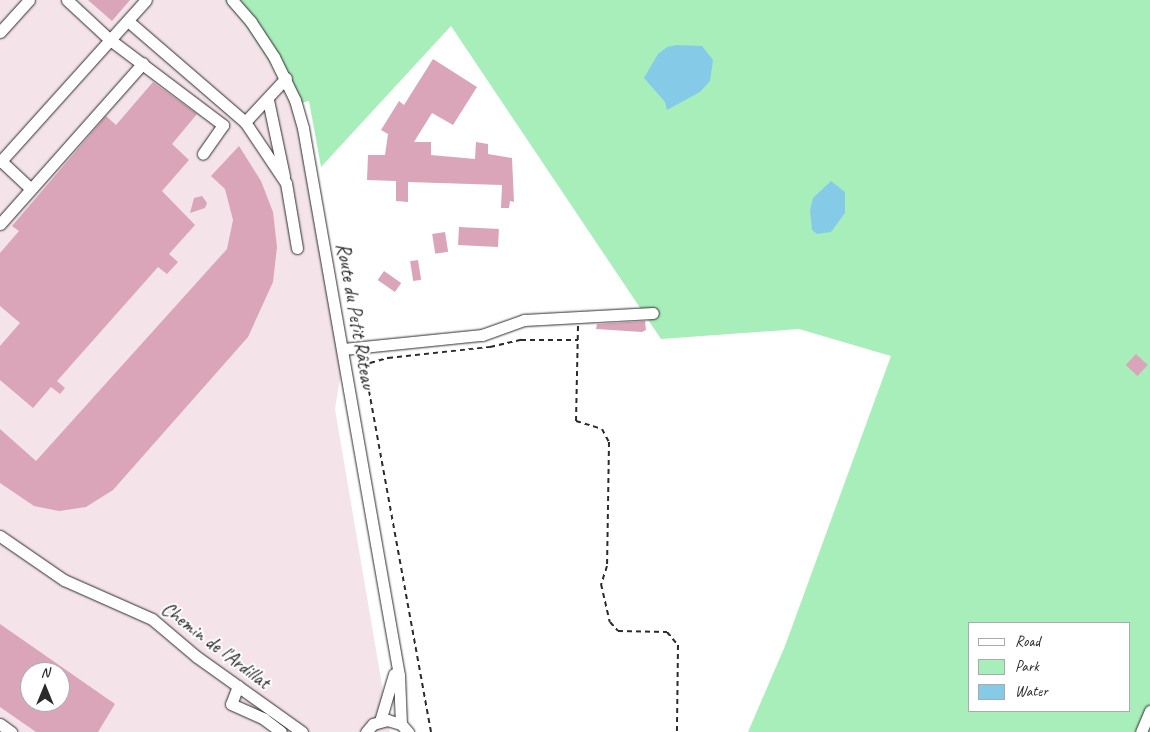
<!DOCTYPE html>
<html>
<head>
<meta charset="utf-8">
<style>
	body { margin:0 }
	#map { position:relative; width:1150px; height:732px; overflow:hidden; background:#fff; font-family:Caveat,sans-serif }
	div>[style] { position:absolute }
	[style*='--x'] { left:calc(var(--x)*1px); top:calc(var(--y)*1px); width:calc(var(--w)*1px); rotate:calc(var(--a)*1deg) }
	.built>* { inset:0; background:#f4e4ea }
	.green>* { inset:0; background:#a8eeba }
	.water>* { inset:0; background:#85cae6 }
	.building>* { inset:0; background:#daa4b9; transform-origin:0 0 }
	.path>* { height:2px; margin-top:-1px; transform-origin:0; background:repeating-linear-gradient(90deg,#2b2b2b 0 5px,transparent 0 9px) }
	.roads { filter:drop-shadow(0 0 1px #2b2b2b) drop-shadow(0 0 1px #2b2b2b) }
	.minor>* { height:11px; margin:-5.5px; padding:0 5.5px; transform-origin:5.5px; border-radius:5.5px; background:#fff }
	span { translate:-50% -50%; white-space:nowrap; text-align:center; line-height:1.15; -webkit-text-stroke:4px #fff; paint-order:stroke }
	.street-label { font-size:20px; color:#2b2b2b }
	.legend { position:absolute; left:968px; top:622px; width:162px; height:90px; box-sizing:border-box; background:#fff; border:1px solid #aaa; margin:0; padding:6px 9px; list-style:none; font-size:15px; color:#2b2b2b }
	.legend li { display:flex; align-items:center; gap:10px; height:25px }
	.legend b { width:25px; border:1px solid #aaa }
	.north { position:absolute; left:20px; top:662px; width:50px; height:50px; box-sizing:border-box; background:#fff; border:1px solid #aaa; border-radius:50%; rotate:0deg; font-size:14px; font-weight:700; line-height:20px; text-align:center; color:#2b2b2b }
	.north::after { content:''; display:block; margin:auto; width:18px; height:22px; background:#2b2b2b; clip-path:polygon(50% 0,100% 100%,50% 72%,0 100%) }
</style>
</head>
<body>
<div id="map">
	<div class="built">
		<i style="clip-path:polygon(evenodd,0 0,224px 0,245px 25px,297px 104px,341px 373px,335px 409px,390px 732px,0 732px,0 0,30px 672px,60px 672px,60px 702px,30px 702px,30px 672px)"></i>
	</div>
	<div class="green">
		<i style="clip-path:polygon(evenodd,224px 0,1150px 0,1150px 732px,748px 732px,785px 646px,891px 356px,799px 329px,661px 339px,451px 26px,321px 167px,309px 101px,297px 104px,245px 25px,224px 0,969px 623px,1129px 623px,1129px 711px,969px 711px,969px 623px)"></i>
	</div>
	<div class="water">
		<i style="clip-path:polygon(677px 45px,702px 46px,713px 60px,710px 81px,700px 92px,667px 110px,665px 102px,644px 78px,658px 54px,667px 47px)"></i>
		<i style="clip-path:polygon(831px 181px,845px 192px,845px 213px,831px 232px,817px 234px,812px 230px,810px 210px,813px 198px)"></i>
	</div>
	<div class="building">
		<i style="clip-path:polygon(88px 0,130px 0,112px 21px)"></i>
		<i style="clip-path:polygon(433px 59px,477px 87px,453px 125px,432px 113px,414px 142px,431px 142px,431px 155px,475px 159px,476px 142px,488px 144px,488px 154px,512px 158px,514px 202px,510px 201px,509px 208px,501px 208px,502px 185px,408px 182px,408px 202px,396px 201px,396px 181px,367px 180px,368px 155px,385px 155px,388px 134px,381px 130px,399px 101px,404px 105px)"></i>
		<i style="clip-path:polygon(153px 82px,197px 114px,172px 144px,189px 160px,162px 191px,195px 225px,169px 254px,178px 262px,167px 274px,158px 267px,57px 381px,65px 388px,60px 394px,51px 387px,33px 408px,0 380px,0 346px,20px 323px,0 306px,0 253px,19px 231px,12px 226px,106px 116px,116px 125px)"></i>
		<i style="clip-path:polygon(239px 146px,261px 181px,273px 212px,277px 247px,273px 282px,248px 337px,113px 490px,86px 507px,59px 511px,34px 506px,0 483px,0 429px,36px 461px,227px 249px,233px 220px,225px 189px,211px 176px)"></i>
		<i style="clip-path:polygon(202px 196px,207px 203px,205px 208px,190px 213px,194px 198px)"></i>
		<i style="left:459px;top:227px;width:40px;height:18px;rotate:3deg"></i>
		<i style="left:445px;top:232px;width:20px;height:13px;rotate:81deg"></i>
		<i style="left:418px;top:260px;width:20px;height:8px;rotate:81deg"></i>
		<i style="left:384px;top:271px;width:21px;height:11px;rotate:35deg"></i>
		<i style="clip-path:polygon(645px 321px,646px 330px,642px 332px,596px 329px,597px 324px)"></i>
		<i style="left:1136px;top:354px;width:16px;height:15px;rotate:43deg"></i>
		<i style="clip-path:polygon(evenodd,0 624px,115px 704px,98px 732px,36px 732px,0 707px,0 624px,30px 672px,60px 672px,60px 702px,30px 702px,30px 672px)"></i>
	</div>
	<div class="path">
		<i style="--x:578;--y:326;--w:95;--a:91.2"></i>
		<i style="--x:576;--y:421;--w:27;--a:17"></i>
		<i style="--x:602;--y:429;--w:15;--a:62"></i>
		<i style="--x:609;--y:442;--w:124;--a:90.9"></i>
		<i style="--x:607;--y:566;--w:19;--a:108"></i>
		<i style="--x:601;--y:584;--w:39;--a:77"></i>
		<i style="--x:610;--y:622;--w:12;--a:48"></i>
		<i style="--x:618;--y:631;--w:49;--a:1.2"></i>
		<i style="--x:667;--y:632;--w:17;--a:50"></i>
		<i style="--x:678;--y:645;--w:87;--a:90.7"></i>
		<i style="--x:431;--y:732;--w:362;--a:-100.3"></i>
		<i style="--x:366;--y:376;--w:14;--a:-73"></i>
		<i style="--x:370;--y:363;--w:19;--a:-16"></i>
		<i style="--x:388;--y:358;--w:103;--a:-6.2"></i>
		<i style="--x:490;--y:347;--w:32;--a:-13"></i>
		<i style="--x:521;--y:340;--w:57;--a:0"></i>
	</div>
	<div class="roads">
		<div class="minor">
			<i style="--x:67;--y:0;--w:57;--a:42.9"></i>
			<i style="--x:109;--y:39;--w:143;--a:37"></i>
			<i style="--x:223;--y:125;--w:35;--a:125"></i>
			<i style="--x:232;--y:0;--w:29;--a:49"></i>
			<i style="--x:251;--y:22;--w:42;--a:56.7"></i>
			<i style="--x:274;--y:57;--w:48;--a:64"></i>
			<i style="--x:295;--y:100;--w:29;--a:74"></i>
			<i style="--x:303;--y:128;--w:555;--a:80.05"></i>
			<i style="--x:399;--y:675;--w:49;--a:87.7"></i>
			<i style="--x:128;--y:21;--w:155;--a:40.8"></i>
			<i style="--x:245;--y:122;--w:73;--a:56.1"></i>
			<i style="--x:286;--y:183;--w:66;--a:80.4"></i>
			<i style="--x:0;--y:32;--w:43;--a:-47.8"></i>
			<i style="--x:268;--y:100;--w:78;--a:78.1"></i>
			<i style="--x:245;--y:122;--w:60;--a:-47"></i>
			<i style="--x:0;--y:160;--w:42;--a:43.1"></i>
			<i style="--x:0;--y:162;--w:218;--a:-48"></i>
			<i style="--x:0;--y:224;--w:215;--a:-48.4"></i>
			<i style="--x:343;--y:349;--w:140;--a:-5.8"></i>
			<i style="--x:482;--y:335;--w:45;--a:-19.7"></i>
			<i style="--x:524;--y:320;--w:129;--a:-3.1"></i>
			<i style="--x:0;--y:536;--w:78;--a:34.5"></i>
			<i style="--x:64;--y:580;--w:96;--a:23.9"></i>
			<i style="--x:152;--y:619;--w:59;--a:40.2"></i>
			<i style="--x:197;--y:657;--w:129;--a:35.5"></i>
			<i style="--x:238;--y:686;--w:19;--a:111"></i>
			<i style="--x:231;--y:704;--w:36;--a:24"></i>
			<i style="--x:264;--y:719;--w:21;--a:37"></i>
			<i style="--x:380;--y:721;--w:49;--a:-73.4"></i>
			<i style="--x:0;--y:724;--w:14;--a:36"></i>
			<i style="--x:366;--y:732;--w:11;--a:-49"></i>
			<i style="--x:373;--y:724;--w:15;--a:-16"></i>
			<i style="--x:387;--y:720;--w:15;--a:16"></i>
			<i style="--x:401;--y:724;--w:11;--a:49"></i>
			<i style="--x:1141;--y:732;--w:23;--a:-67"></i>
		</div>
	</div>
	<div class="street-label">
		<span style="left:356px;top:316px;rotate:80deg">Route du Petit Râteau</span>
		<span style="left:216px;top:645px;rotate:37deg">Chemin de l'Ardillat</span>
	</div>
	<ul class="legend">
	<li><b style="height:6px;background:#fff"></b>Road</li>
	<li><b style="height:14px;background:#a8eeba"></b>Park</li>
	<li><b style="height:14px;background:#85cae6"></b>Water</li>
	</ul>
	<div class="north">N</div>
</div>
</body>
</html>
